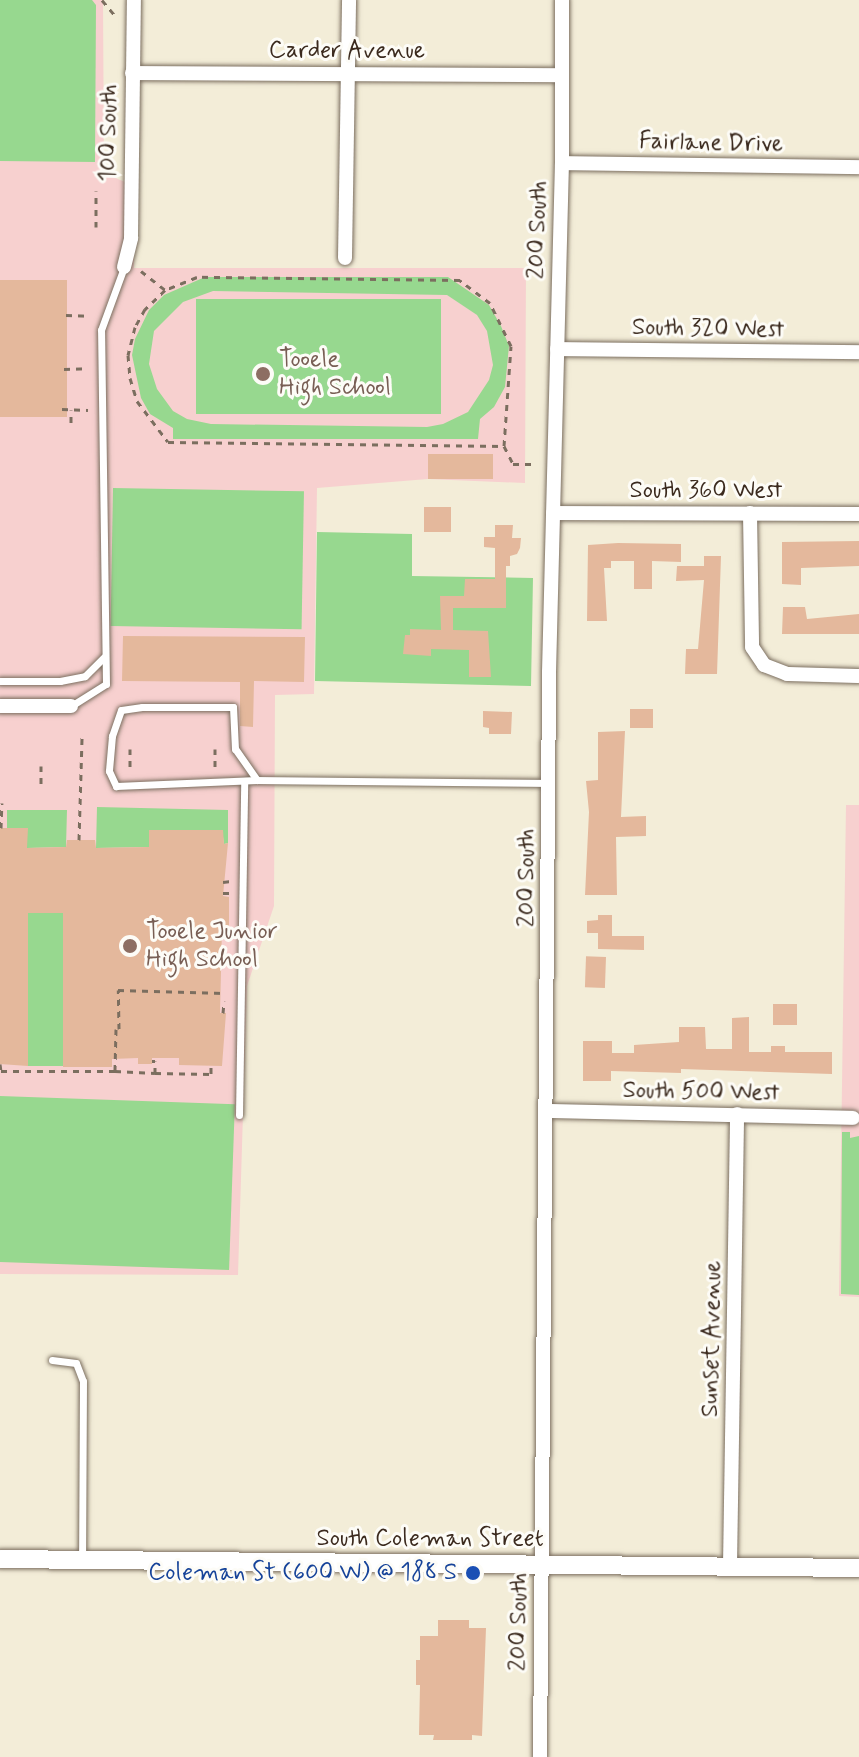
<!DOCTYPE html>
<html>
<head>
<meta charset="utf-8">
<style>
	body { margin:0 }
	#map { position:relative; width:859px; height:1757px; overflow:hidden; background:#f3edd8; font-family:Mynerve,sans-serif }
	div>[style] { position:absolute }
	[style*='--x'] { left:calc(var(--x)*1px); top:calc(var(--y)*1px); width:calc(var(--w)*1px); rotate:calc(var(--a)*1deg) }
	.built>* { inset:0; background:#f7d0cf }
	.green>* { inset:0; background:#97d88f; transform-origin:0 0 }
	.building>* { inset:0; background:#e4b89c; transform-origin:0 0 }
	.path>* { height:3px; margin-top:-1.5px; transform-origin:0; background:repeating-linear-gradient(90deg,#7b6e5f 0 6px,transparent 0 12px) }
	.roads { filter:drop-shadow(0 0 2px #7b6e5f) drop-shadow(0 0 2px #7b6e5f) }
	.service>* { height:7px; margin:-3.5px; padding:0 3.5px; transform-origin:3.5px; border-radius:3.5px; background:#fff }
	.minor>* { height:14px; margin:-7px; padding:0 7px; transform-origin:7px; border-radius:7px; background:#fff }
	.tertiary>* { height:18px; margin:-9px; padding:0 9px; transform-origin:9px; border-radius:9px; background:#fff }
	.dots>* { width:22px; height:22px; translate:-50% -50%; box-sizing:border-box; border:4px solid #fdfcf7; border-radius:50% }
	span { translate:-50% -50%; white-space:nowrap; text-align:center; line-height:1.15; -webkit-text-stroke:6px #fdfcf7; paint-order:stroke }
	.street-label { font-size:24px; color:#3b2a1e }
	.education-label { font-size:24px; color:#785e54 }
	.left { translate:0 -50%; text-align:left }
	.transit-label { font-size:24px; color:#164399 }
	.right { translate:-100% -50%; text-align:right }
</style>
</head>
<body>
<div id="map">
	<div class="built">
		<i style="clip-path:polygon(0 0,103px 0,104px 173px,134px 186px,134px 268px,526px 268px,525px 483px,428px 479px,317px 488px,314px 694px,275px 695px,274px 906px,247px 986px,238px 1275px,0 1274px)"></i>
		<i style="clip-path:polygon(846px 805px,859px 805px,859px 1297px,839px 1296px)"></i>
	</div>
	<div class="green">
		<i style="clip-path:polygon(0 0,92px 0,96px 5px,95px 162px,0 161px)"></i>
		<i style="clip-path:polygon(evenodd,205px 277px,448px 277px,489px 305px,501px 326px,509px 346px,505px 387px,494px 407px,480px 419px,478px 439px,173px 439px,173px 428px,150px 414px,141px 398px,132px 355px,135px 339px,149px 310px,164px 295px,205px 277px,213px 291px,447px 295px,477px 315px,487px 331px,493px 365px,489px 380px,468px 412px,443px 424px,427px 427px,211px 424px,187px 419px,173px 411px,157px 389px,149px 364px,154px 331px,183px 302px,213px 291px)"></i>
		<i style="left:196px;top:299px;width:245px;height:115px"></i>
		<i style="left:113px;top:488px;width:191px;height:138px;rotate:1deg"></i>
		<i style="clip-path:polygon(317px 532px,412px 534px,412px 576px,533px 578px,531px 686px,315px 681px)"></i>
		<i style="clip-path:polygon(97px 807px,228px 810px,228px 843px,224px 844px,222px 830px,149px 830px,149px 847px,96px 848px)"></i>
		<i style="clip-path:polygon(7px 810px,67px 810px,66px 847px,27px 848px,27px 828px,7px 828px)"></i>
		<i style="left:28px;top:913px;width:35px;height:153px"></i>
		<i style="left:0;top:1096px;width:235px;height:166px;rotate:2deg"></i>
		<i style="clip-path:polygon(842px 1132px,850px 1132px,850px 1138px,859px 1136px,859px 1295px,841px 1294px)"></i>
	</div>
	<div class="building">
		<i style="left:0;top:280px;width:67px;height:137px"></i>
		<i style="left:428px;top:454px;width:65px;height:25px"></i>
		<i style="left:424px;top:507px;width:27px;height:25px"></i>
		<i style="clip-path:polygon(495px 525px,513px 525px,512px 538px,521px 538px,520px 548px,517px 554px,510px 556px,510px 566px,506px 566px,506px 608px,453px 608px,453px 630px,488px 631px,491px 677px,469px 677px,469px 650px,431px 649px,431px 656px,403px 654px,405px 635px,410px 635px,410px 629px,441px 630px,440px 596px,464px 596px,465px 579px,495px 579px,495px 548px,484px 547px,484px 537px,495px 537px)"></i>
		<i style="clip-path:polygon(859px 541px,859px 566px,801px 568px,801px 585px,782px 584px,782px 542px)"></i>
		<i style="clip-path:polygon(618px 543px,681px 544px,681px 562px,652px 561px,652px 589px,634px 589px,634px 561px,611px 561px,611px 568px,604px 568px,607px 621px,587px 621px,588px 545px)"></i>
		<i style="clip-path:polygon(704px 556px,721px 556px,717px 674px,685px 674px,686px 649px,698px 649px,704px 580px,676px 581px,677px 566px,704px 566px)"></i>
		<i style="clip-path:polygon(783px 607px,805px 607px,807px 619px,859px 614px,859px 634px,782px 634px)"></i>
		<i style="clip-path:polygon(123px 636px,305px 637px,304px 682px,254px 681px,253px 727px,240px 726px,240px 682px,122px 681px)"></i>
		<i style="left:630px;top:709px;width:23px;height:19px"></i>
		<i style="clip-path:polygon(483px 711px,512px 712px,511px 734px,489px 734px,489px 728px,483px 727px)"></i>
		<i style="clip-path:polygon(625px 731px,621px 817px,646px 816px,646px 836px,616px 837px,617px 895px,585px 895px,589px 812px,586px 781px,598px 780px,598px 732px)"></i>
		<i style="clip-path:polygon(0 828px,28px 828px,27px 848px,66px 847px,67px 840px,95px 840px,96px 848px,149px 847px,149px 830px,223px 830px,224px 844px,228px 843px,223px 896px,229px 897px,229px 928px,222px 929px,220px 1013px,226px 1013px,222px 1066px,179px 1065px,179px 1058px,152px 1058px,152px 1064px,138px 1064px,138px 1058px,112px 1059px,112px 1067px,63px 1067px,63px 913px,28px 913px,28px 1066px,0 1064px)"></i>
		<i style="clip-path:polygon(598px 915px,612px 915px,612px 936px,644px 936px,644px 950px,598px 949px,598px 933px,587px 933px,587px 921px,598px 920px)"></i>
		<i style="left:606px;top:957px;width:31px;height:20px;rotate:92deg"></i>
		<i style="left:773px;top:1004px;width:24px;height:21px"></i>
		<i style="clip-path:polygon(749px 1017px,749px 1052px,771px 1052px,771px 1046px,785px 1046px,785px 1052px,832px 1052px,832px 1074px,681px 1069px,681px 1073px,611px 1071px,611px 1081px,583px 1081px,583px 1041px,612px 1041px,612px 1053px,634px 1053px,634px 1045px,679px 1042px,679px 1027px,705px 1027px,706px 1049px,732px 1049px,732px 1018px)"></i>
		<i style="clip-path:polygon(438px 1620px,469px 1620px,469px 1628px,486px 1628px,482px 1736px,472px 1735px,472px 1740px,433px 1740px,434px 1735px,419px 1735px,420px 1685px,416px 1685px,416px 1660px,420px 1660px,420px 1636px,438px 1636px)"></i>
	</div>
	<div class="path">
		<i style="--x:102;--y:0;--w:23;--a:50"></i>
		<i style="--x:96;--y:227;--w:36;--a:-90"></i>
		<i style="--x:141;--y:271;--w:31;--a:38"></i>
		<i style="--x:165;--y:290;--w:28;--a:136"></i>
		<i style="--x:145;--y:309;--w:21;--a:119"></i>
		<i style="--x:135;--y:327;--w:29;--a:104"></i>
		<i style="--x:128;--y:355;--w:23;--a:85"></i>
		<i style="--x:130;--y:378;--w:24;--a:73"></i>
		<i style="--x:137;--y:401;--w:51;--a:52.9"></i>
		<i style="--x:168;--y:442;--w:336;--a:0.7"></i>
		<i style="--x:504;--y:446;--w:100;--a:-86"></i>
		<i style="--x:511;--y:346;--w:48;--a:-116"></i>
		<i style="--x:490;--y:303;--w:38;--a:-143"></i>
		<i style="--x:460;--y:280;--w:263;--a:-179.3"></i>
		<i style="--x:197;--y:277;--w:35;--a:158"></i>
		<i style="--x:66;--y:315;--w:23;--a:2"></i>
		<i style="--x:64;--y:369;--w:24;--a:-2"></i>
		<i style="--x:62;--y:409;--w:26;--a:2"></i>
		<i style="--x:71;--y:423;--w:13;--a:-90"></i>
		<i style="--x:504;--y:446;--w:20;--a:63"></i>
		<i style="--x:513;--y:464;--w:23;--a:0"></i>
		<i style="--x:130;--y:749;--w:22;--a:90"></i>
		<i style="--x:215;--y:749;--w:23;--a:90"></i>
		<i style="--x:41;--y:766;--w:19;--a:90"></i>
		<i style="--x:1;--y:828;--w:25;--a:-88"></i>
		<i style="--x:79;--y:840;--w:104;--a:-88.3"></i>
		<i style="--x:223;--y:882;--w:8;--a:-7"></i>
		<i style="--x:223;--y:893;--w:8;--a:0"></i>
		<i style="--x:222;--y:932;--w:7;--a:0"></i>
		<i style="--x:221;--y:962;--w:6;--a:0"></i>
		<i style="--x:223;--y:1013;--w:12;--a:-85"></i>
		<i style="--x:116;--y:1029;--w:42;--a:91.4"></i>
		<i style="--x:115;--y:1071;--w:40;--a:2.9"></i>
		<i style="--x:155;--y:1073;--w:12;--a:-90"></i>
		<i style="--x:155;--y:1061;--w:3;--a:180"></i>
		<i style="--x:119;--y:1029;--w:39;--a:-91"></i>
		<i style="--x:118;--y:990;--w:106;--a:1.6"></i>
		<i style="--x:0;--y:1064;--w:7;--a:82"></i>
		<i style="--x:1;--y:1071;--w:114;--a:0"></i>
		<i style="--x:155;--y:1073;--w:56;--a:1"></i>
		<i style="--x:211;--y:1074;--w:8;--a:-90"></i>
	</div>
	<div class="roads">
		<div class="service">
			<i style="--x:0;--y:681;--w:60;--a:0"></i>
			<i style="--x:60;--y:681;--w:25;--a:-11"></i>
			<i style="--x:85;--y:676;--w:27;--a:-45"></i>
			<i style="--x:71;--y:706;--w:41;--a:-32.2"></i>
			<i style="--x:106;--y:684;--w:354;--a:-90.8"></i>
			<i style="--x:101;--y:330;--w:67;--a:-69.9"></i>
			<i style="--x:257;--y:780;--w:38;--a:-125"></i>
			<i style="--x:235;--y:749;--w:42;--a:-92.7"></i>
			<i style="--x:233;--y:707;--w:91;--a:180"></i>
			<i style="--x:142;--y:707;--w:21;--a:172"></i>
			<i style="--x:121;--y:710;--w:28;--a:109"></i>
			<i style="--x:112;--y:736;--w:35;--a:95"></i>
			<i style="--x:109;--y:771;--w:17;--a:65"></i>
			<i style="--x:116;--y:786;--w:141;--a:-2.4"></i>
			<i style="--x:257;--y:780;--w:291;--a:0.6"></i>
			<i style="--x:239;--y:1115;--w:334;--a:-89.1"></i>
			<i style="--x:52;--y:1360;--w:24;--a:7"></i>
			<i style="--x:76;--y:1363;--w:19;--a:69"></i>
			<i style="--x:83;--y:1381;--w:178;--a:90.3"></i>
		</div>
		<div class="minor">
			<i style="--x:132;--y:73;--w:429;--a:0.3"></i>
			<i style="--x:562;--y:163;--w:297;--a:0.8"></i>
			<i style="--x:345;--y:258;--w:258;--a:-89.1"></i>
			<i style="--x:124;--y:267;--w:30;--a:-76"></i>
			<i style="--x:131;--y:238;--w:238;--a:-89.3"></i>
			<i style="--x:557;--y:349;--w:302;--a:0.6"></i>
			<i style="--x:553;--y:513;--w:306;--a:0.2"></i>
			<i style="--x:750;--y:513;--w:134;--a:89.1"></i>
			<i style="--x:752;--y:647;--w:22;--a:56"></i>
			<i style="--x:764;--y:665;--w:25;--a:21"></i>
			<i style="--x:787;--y:674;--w:72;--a:1.6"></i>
			<i style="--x:0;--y:706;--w:71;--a:0"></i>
			<i style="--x:547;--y:1111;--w:306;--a:1.3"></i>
			<i style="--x:730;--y:1566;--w:452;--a:-89.1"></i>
			<i style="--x:540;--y:1757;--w:1085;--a:-89.52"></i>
			<i style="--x:549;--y:672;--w:509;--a:-88.54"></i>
			<i style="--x:562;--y:163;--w:163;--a:-90"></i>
		</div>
		<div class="tertiary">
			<i style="--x:0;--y:1559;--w:859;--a:0.6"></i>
		</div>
	</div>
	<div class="dots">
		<i style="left:263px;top:374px;background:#8d6e63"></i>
		<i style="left:130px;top:946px;background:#8d6e63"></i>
		<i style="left:473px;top:1573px;background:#1a4fb4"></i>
	</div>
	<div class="street-label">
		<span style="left:347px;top:51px">Carder Avenue</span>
		<span style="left:109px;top:133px;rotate:-89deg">100 South</span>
		<span style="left:711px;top:143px;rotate:1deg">Fairlane Drive</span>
		<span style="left:538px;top:230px;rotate:-88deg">200 South</span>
		<span style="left:708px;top:329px;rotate:1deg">South 320 West</span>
		<span style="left:706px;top:491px">South 360 West</span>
		<span style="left:527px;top:878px;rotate:-90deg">200 South</span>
		<span style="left:701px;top:1092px;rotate:1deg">South 500 West</span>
		<span style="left:712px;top:1339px;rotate:-89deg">Sunset Avenue</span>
		<span style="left:430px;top:1539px">South Coleman Street</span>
		<span style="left:519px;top:1622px;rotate:-89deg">200 South</span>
	</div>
	<div class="education-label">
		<span class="left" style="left:279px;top:374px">Tooele<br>High School</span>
		<span class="left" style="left:146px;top:946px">Tooele Junior<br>High School</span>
	</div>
	<div class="transit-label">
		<span class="right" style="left:457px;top:1573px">Coleman St (600 W) @ 188 S</span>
	</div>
</div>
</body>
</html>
